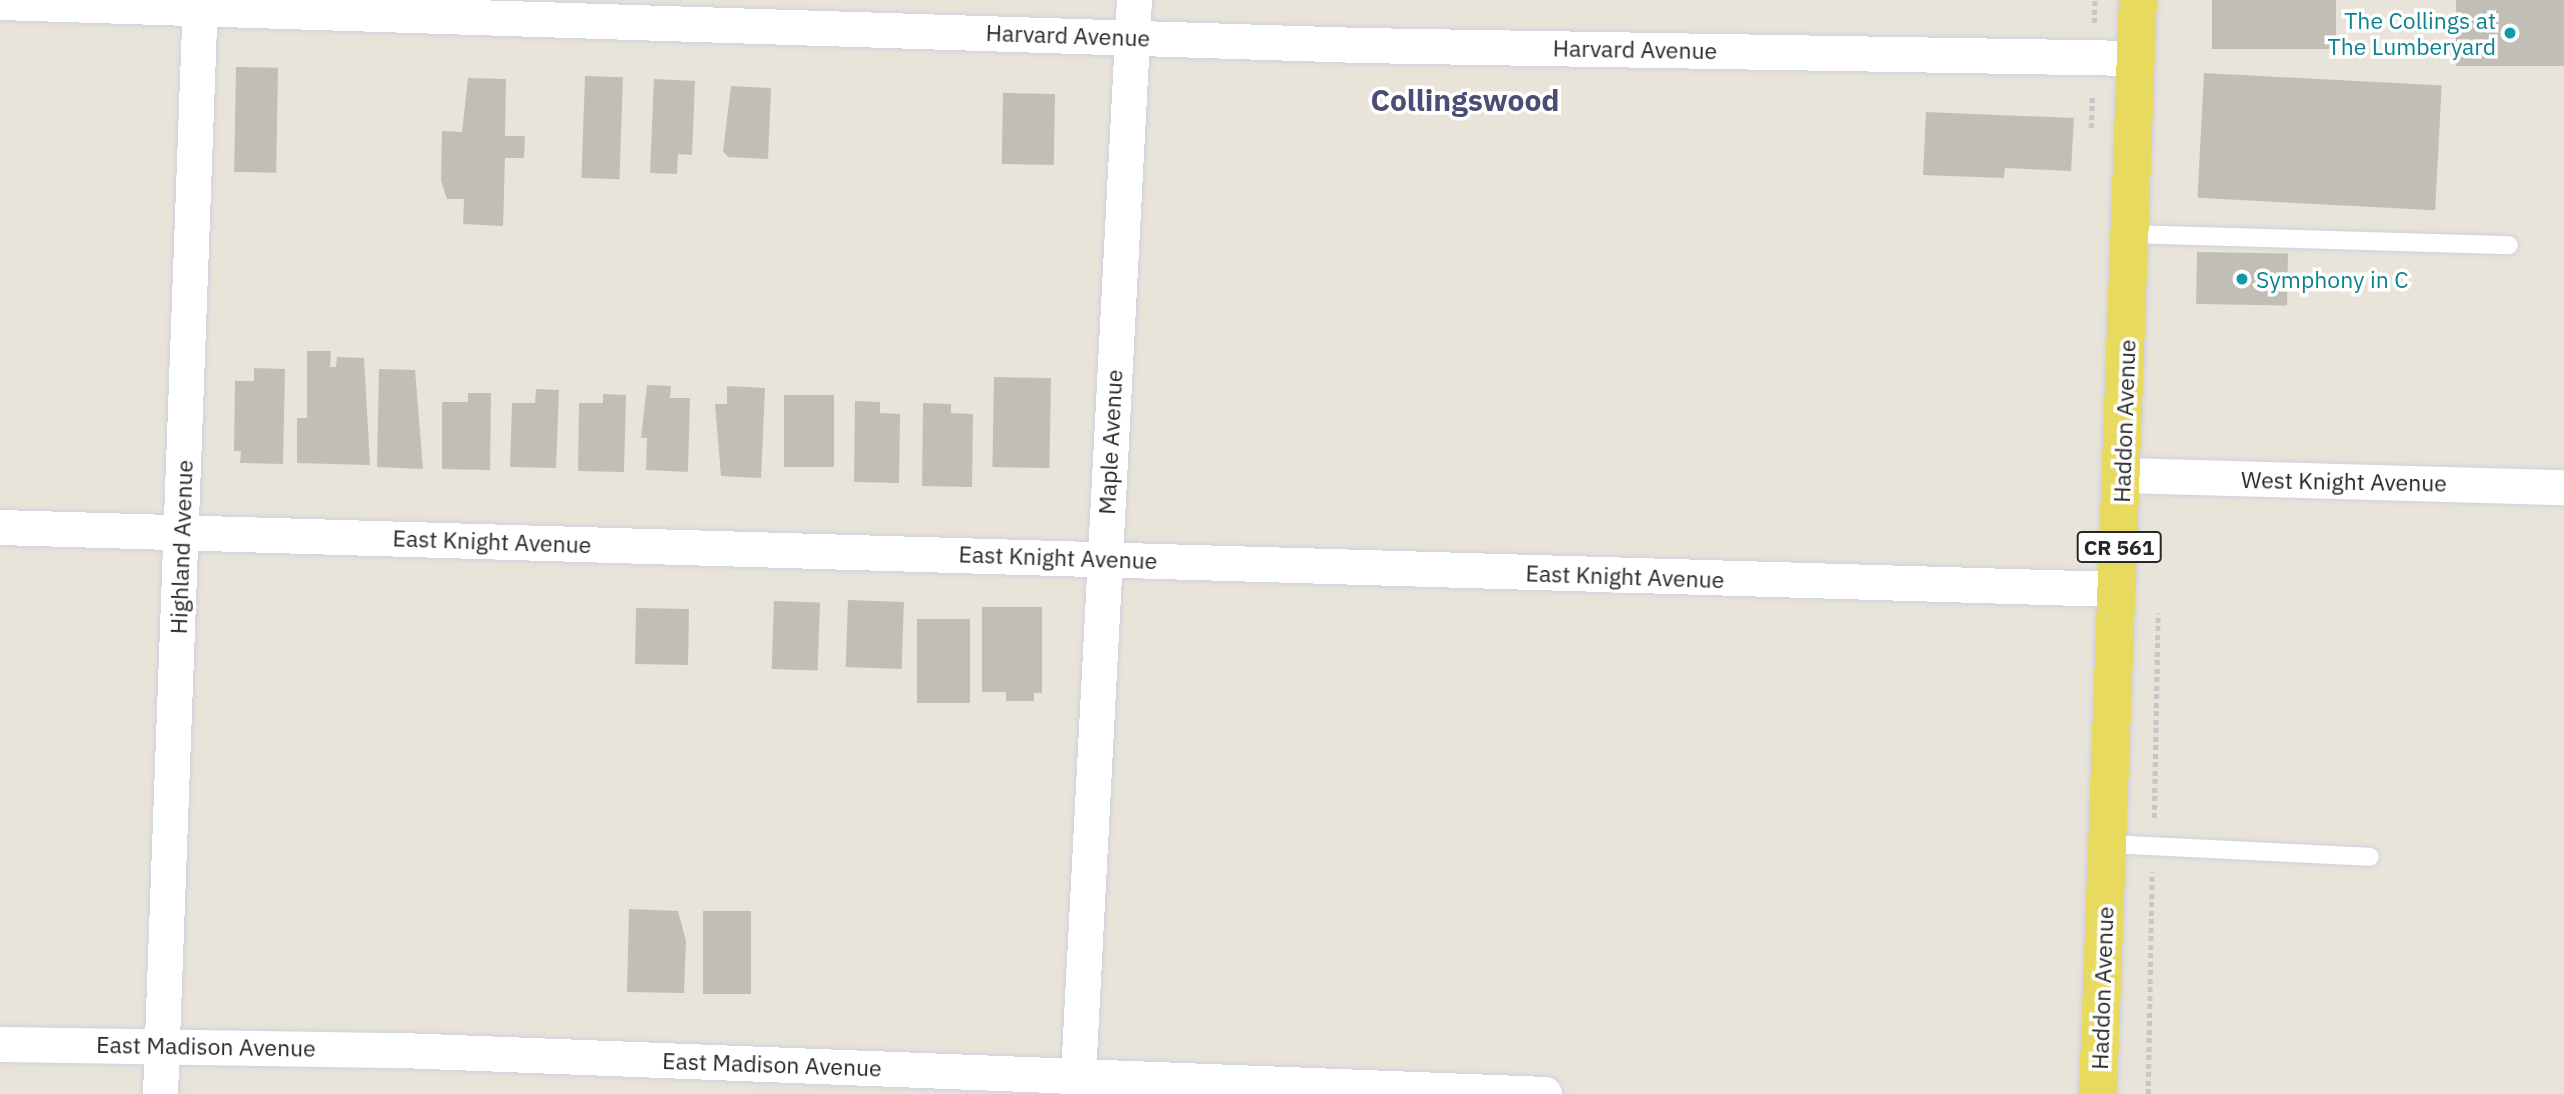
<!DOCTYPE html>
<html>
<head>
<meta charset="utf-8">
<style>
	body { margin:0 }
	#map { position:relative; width:2564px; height:1094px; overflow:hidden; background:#e9e4d9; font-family:"IBM Plex Sans",sans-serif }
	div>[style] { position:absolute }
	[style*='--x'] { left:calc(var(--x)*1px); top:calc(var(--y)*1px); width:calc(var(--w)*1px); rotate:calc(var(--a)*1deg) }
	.building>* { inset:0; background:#c1beb6; transform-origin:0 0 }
	.path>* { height:4.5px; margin-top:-2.25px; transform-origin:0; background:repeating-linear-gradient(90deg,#c7c7c7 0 5px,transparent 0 8.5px) }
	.roads { filter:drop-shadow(0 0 2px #ced0df) drop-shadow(0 0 2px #ced0df) }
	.service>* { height:18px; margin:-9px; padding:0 9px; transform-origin:9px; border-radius:9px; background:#fff }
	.minor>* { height:35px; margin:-17.5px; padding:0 17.5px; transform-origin:17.5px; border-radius:17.5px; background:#fff }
	.primary>* { height:38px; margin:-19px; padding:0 19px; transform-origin:19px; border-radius:19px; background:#e8d95f }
	.dots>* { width:19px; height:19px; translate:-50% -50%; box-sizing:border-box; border:4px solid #fff; border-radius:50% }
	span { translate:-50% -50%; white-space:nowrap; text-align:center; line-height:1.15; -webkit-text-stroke:7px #fff; paint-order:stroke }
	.shield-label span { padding:2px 5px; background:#fff; border:2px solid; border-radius:5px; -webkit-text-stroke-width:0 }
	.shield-label { font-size:21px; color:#272727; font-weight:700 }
	.culture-label { font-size:23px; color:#0d838f }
	.right { translate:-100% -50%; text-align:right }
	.left { translate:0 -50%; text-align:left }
	.street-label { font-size:23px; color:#272727 }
	.district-label { font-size:30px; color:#4b4d74; font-weight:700 }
</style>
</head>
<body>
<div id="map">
	<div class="building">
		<i style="left:2212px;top:0;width:124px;height:49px"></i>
		<i style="left:2456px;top:0;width:108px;height:66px"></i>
		<i style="left:236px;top:67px;width:42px;height:105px;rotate:1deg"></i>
		<i style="left:2204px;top:73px;width:238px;height:125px;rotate:3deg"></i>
		<i style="left:585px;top:76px;width:38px;height:102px;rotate:2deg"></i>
		<i style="clip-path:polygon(468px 78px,506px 79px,505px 136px,525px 136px,524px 158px,505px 158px,503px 226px,463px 224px,464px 199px,447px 199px,441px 181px,442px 131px,462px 132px)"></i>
		<i style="clip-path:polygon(654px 79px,695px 81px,692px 155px,678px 154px,677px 174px,650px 173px)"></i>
		<i style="clip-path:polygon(731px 86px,771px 88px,768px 159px,728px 157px,723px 151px)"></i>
		<i style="left:1003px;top:93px;width:52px;height:71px;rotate:1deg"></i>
		<i style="clip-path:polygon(1926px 112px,2074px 118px,2071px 171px,2005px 168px,2004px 178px,1923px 175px)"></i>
		<i style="left:2197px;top:252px;width:91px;height:52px;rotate:1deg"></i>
		<i style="clip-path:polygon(307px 351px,331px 351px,330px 367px,336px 367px,337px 357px,364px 358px,370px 465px,297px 463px,297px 418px,307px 418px)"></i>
		<i style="clip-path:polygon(254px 368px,285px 369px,283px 464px,240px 463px,241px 451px,234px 451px,235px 381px,254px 381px)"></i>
		<i style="clip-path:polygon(379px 369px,415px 370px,423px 469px,377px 467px)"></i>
		<i style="left:994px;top:377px;width:57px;height:90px;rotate:1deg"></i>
		<i style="clip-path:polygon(647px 385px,671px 386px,670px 398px,690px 398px,688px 472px,646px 470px,647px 438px,641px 438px)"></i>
		<i style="clip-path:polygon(727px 386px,765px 388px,761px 478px,721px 476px,715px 404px,727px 404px)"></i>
		<i style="clip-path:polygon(536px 389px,559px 390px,556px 468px,510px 467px,512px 403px,535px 403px)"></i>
		<i style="clip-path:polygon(468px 393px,491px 393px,490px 470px,442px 469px,442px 402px,468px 402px)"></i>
		<i style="clip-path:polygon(603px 394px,626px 395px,624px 472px,578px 471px,579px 403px,603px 403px)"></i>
		<i style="left:784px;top:395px;width:50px;height:72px"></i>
		<i style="clip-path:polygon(855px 401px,880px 402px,880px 413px,900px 414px,899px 483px,854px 482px)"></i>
		<i style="clip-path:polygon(923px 403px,951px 404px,951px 413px,973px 414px,972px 487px,922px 486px)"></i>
		<i style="left:848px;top:600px;width:56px;height:67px;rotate:2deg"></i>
		<i style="left:774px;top:601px;width:46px;height:68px;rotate:2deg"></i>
		<i style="clip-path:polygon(982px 607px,1042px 607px,1042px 693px,1034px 693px,1034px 701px,1006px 701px,1006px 692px,982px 692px)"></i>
		<i style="left:636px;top:608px;width:53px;height:56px;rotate:1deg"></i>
		<i style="left:917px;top:619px;width:53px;height:84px"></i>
		<i style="clip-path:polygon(629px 909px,678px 911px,686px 941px,684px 993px,627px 992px)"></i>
		<i style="left:703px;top:911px;width:48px;height:83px"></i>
	</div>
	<div class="path">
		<i style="--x:2094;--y:23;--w:23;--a:-88"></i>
		<i style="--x:2091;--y:128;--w:34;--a:-88"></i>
		<i style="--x:2154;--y:818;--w:205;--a:-88.9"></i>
		<i style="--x:2148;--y:1094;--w:222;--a:-89"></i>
	</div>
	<div class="roads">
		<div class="service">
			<i style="--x:2130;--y:234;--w:379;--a:1.7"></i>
			<i style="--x:2107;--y:844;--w:263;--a:2.8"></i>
		</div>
		<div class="minor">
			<i style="--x:0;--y:2;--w:1361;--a:1.81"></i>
			<i style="--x:1360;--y:45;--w:776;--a:0.96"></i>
			<i style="--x:2123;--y:475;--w:441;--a:1.6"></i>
			<i style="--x:0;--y:527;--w:2117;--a:1.68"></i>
			<i style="--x:0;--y:1044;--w:401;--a:0.9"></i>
			<i style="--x:401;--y:1050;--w:1144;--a:2.2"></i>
			<i style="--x:160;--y:1094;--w:1095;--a:-87.91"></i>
			<i style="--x:1077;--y:1094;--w:1095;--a:-87.02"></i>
		</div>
		<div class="primary">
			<i style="--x:2098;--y:1094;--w:1095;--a:-87.91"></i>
		</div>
	</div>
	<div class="dots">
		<i style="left:2510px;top:33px;background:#0f9aa8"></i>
		<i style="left:2242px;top:279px;background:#0f9aa8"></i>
	</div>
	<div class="shield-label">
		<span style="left:2119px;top:547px">CR 561</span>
	</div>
	<div class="culture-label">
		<span class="right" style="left:2496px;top:33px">The Collings at<br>The Lumberyard</span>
		<span class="left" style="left:2256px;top:279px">Symphony in C</span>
	</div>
	<div class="street-label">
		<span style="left:1068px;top:35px;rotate:2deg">Harvard Avenue</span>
		<span style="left:1635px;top:49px;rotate:1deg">Harvard Avenue</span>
		<span style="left:2124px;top:421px;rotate:-88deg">Haddon Avenue</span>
		<span style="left:1110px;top:442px;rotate:-87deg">Maple Avenue</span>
		<span style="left:2344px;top:481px;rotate:1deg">West Knight Avenue</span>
		<span style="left:492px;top:541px;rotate:2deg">East Knight Avenue</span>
		<span style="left:181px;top:547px;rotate:-88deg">Highland Avenue</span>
		<span style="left:1058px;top:557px;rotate:2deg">East Knight Avenue</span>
		<span style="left:1625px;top:576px;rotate:2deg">East Knight Avenue</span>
		<span style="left:2102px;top:988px;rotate:-88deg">Haddon Avenue</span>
		<span style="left:206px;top:1046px;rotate:1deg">East Madison Avenue</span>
		<span style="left:772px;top:1064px;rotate:2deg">East Madison Avenue</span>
	</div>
	<div class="district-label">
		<span style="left:1465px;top:100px">Collingswood</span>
	</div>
</div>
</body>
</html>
